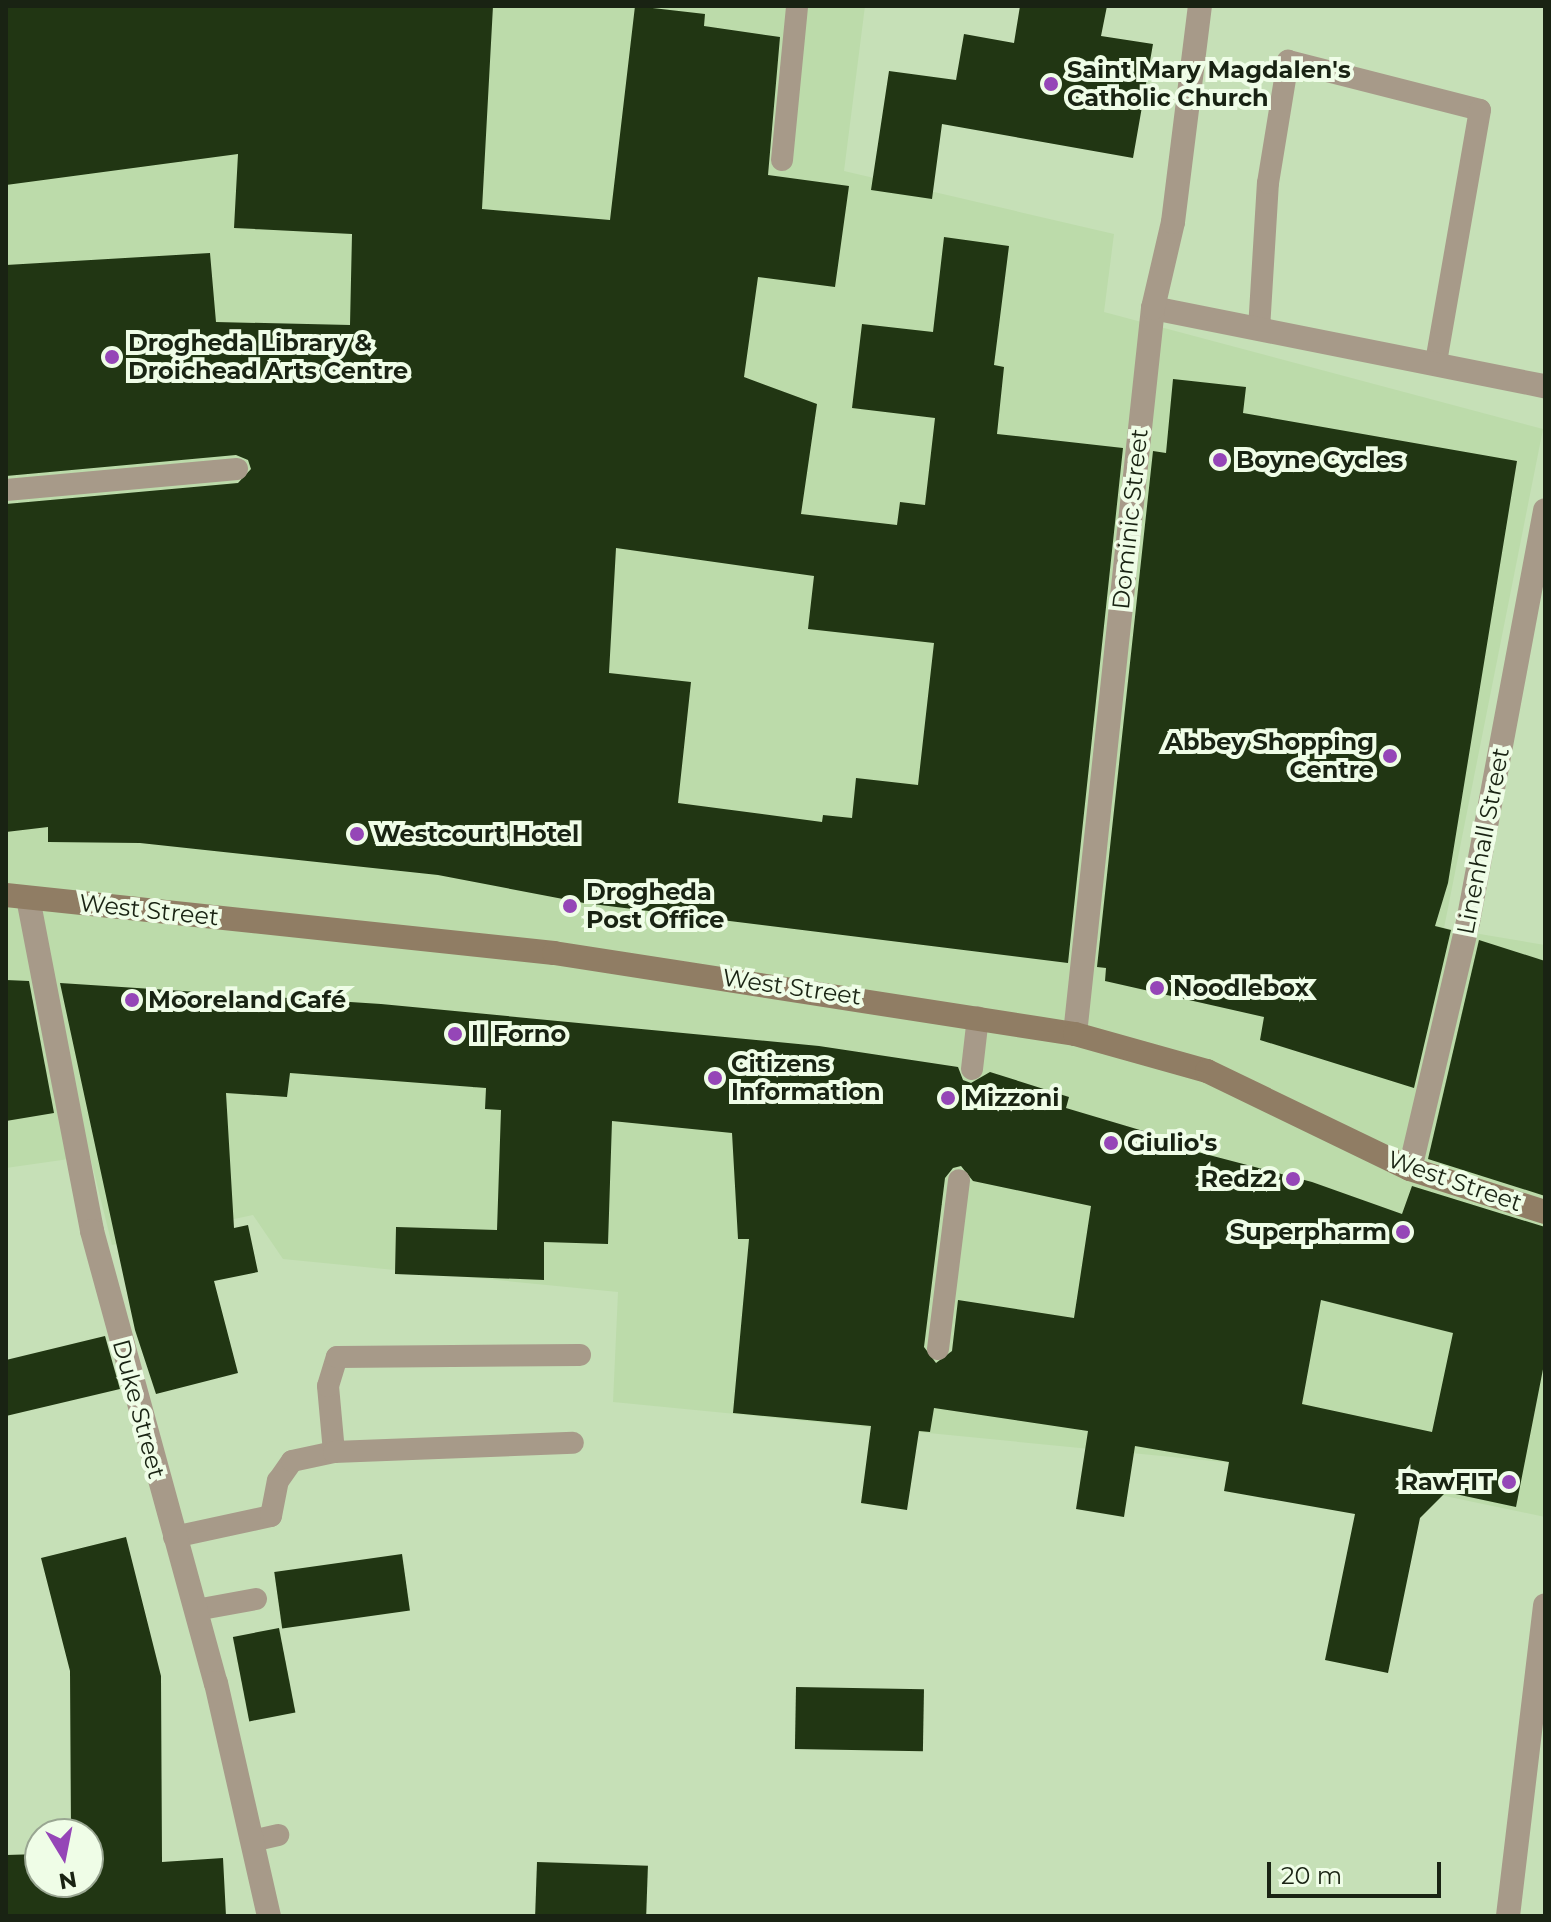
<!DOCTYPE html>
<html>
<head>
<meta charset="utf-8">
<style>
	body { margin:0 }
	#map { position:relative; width:1551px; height:1922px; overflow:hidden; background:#c6e0b7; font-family:Montserrat,sans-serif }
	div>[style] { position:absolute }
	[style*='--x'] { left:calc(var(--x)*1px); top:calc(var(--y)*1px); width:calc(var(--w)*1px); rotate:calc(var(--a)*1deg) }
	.built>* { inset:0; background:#bcdbaa }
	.building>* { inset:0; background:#213613; transform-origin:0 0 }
	.service>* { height:22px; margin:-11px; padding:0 11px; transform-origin:11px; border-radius:11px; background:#a79a89 }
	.pedestrian>* { height:24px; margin:-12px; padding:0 12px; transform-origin:12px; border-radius:12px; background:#a79a89 }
	.minor>* { height:24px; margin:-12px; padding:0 12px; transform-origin:12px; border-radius:12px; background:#a79a89 }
	.secondary>* { height:24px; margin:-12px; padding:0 12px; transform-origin:12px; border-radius:12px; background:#907d64 }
	.dots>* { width:22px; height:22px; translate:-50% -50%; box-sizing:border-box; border:4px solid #effde7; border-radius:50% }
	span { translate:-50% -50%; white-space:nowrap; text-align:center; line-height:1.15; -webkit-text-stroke:8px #effde7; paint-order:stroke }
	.poi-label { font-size:24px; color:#192313; font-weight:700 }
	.left { translate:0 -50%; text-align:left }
	.right { translate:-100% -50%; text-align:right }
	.street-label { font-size:24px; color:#192313 }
	.frame { position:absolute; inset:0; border:8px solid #192313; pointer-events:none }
	.north { position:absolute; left:24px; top:1818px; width:80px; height:80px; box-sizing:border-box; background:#effde7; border:2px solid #99a692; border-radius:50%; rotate:170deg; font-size:22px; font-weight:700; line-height:32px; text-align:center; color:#192313 }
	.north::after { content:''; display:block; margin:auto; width:28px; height:36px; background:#9546b7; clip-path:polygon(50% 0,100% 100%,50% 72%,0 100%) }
	.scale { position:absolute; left:1267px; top:1862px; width:174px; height:36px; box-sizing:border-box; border:4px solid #192313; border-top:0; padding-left:10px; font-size:24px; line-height:28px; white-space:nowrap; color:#192313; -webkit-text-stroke:6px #effde7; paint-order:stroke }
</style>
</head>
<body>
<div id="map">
	<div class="built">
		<i style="clip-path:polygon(6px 6px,865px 6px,844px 171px,1114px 234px,1104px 312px,1543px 429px,1444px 928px,1545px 945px,1545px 1517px,1335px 1473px,613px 1402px,618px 1292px,283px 1259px,253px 1215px,112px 1245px,90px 1156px,6px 1168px)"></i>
	</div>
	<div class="building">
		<i style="clip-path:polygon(evenodd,6px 6px,493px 6px,482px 209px,610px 220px,635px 6px,705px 14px,704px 26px,780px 37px,768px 175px,849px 186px,835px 287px,758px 277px,744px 377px,817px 404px,801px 514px,897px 525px,900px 502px,925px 505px,935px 418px,852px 408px,862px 324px,933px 332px,944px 237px,1009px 246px,994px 365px,1004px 367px,997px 434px,1123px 448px,1068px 963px,584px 903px,438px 875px,140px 843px,48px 842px,48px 827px,6px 832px,6px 504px,238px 483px,251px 469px,248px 460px,236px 455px,6px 476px,6px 265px,210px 253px,216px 322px,350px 325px,352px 234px,234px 228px,238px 154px,6px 185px,6px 6px,616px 548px,814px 576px,808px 629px,934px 643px,918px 785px,856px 778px,852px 818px,823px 815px,822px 822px,678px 803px,691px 682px,609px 673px,616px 548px)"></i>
		<i style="clip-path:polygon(1020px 6px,1107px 6px,1101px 36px,1153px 44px,1133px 158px,942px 124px,932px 199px,871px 190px,889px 71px,956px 80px,964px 34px,1014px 43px)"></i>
		<i style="clip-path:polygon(1173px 379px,1246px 387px,1243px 413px,1517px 461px,1448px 883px,1435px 926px,1451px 930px,1414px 1088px,1260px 1040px,1264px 1017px,1105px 981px,1106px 968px,1097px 967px,1153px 451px,1166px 453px)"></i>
		<i style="clip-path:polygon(1479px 940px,1545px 961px,1545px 1196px,1428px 1159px)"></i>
		<i style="clip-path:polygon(6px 980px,29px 981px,54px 1113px,6px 1121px)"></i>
		<i style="clip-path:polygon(evenodd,60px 983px,381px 1004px,819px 1046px,958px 1067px,963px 1080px,971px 1083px,990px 1072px,1069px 1097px,1066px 1108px,1150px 1133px,1148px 1139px,1312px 1182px,1402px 1214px,1412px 1186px,1545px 1227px,1545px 1359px,1516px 1507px,1446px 1492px,1420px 1518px,1388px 1673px,1325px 1660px,1355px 1514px,1224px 1491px,1229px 1462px,1135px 1446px,1124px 1517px,1076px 1509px,1088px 1431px,934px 1408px,930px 1432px,919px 1431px,907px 1510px,861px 1503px,871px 1426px,733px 1413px,749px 1239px,738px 1239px,732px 1133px,612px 1121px,608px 1244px,544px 1242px,544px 1280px,395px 1274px,396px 1227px,497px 1230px,501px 1110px,485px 1109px,486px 1088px,290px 1073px,287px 1097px,226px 1093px,234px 1228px,248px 1225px,258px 1272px,214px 1281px,238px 1373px,156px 1394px,135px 1330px,60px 983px,961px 1166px,973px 1181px,1091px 1206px,1074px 1318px,958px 1300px,952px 1351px,936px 1363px,924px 1347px,945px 1178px,953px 1168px,961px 1166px,60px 983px,1321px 1300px,1453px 1333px,1432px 1432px,1302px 1404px,1321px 1300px)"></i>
		<i style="clip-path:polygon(105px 1336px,120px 1389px,6px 1416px,6px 1360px)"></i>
		<i style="clip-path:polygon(126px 1537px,161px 1676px,162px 1862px,223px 1858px,226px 1916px,6px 1916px,6px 1855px,40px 1854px,40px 1882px,88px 1882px,88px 1834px,71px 1834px,70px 1671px,41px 1558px)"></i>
		<i style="left:402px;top:1554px;width:57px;height:129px;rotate:82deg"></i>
		<i style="left:279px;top:1628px;width:86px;height:47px;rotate:79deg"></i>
		<i style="left:796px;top:1687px;width:128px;height:62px;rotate:1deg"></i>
		<i style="left:537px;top:1862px;width:111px;height:54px;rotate:2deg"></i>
	</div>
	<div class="service">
		<i style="--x:782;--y:160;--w:155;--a:-84.4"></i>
		<i style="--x:1259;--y:329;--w:146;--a:-86.5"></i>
		<i style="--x:1268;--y:183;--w:124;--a:-80.7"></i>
		<i style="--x:1288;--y:61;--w:198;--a:14.3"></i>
		<i style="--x:1480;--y:110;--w:255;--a:99.9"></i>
		<i style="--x:6;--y:490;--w:232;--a:-5.2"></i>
		<i style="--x:972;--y:1069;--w:52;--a:-83.4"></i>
		<i style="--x:938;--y:1349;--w:170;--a:-82.9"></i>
		<i style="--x:334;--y:1452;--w:66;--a:-95.2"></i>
		<i style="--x:328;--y:1386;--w:30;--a:-73"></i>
		<i style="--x:337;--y:1357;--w:243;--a:-0.5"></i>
		<i style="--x:174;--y:1537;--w:99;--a:-12.2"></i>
		<i style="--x:271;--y:1516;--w:36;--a:-79"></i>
		<i style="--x:278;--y:1481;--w:24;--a:-55"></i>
		<i style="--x:292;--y:1461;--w:43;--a:-12.1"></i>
		<i style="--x:334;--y:1452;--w:239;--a:-2.2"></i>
		<i style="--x:196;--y:1610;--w:61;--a:-10.4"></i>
		<i style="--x:252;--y:1841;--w:27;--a:-13"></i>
	</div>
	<div class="pedestrian">
		<i style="--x:1508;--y:1916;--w:313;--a:-83.2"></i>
	</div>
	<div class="minor">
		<i style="--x:1153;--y:308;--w:400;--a:11.3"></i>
		<i style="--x:28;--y:898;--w:339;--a:79.1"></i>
		<i style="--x:92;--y:1231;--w:469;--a:74.7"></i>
		<i style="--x:216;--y:1683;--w:239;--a:77.2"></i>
		<i style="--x:1075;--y:1034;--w:730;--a:-83.87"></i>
		<i style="--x:1153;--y:308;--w:88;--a:-76.9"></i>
		<i style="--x:1173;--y:222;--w:218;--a:-82.9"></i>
		<i style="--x:1410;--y:1169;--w:254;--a:-76.8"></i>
		<i style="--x:1468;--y:922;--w:419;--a:-79.4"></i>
	</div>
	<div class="secondary">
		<i style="--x:6;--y:895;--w:551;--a:6.04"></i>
		<i style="--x:554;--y:953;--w:527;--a:8.84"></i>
		<i style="--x:1075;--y:1034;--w:137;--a:15.7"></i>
		<i style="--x:1207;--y:1071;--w:225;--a:25.8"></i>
		<i style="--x:1410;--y:1169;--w:142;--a:17.7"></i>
	</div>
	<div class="dots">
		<i style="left:1051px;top:84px;background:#9546b7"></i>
		<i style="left:112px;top:357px;background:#9546b7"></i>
		<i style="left:1220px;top:460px;background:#9546b7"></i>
		<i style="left:1390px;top:756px;background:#9546b7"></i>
		<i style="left:357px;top:834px;background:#9546b7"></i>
		<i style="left:570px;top:906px;background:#9546b7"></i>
		<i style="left:1157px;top:988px;background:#9546b7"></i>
		<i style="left:132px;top:1000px;background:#9546b7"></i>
		<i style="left:455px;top:1034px;background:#9546b7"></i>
		<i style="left:715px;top:1078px;background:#9546b7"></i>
		<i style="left:948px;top:1098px;background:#9546b7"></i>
		<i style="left:1111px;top:1143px;background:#9546b7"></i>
		<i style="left:1293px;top:1179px;background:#9546b7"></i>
		<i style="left:1403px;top:1232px;background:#9546b7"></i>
		<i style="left:1509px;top:1482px;background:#9546b7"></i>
	</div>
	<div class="poi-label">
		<span class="left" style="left:1067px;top:84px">Saint Mary Magdalen's<br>Catholic Church</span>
		<span class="left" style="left:128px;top:357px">Drogheda Library &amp;<br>Droichead Arts Centre</span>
		<span class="left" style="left:1236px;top:460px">Boyne Cycles</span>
		<span class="right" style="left:1374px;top:756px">Abbey Shopping<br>Centre</span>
		<span class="left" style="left:373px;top:834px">Westcourt Hotel</span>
		<span class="left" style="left:586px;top:906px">Drogheda<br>Post Office</span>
		<span class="left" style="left:1173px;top:988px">Noodlebox</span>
		<span class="left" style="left:148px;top:1000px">Mooreland Café</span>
		<span class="left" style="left:471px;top:1034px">Il Forno</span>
		<span class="left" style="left:731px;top:1078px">Citizens<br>Information</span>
		<span class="left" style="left:964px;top:1098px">Mizzoni</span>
		<span class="left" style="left:1127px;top:1143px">Giulio's</span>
		<span class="right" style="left:1277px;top:1179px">Redz2</span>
		<span class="right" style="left:1387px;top:1232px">Superpharm</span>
		<span class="right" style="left:1493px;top:1482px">RawFIT</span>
	</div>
	<div class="street-label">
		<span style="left:1130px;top:519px;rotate:-84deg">Dominic Street</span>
		<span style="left:1483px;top:841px;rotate:-79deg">Linenhall Street</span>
		<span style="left:149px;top:910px;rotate:6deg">West Street</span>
		<span style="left:792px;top:987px;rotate:8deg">West Street</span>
		<span style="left:1455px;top:1181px;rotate:19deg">West Street</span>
		<span style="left:139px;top:1409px;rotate:75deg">Duke Street</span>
	</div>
	<div class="frame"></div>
	<div class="north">N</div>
	<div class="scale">20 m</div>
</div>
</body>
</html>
